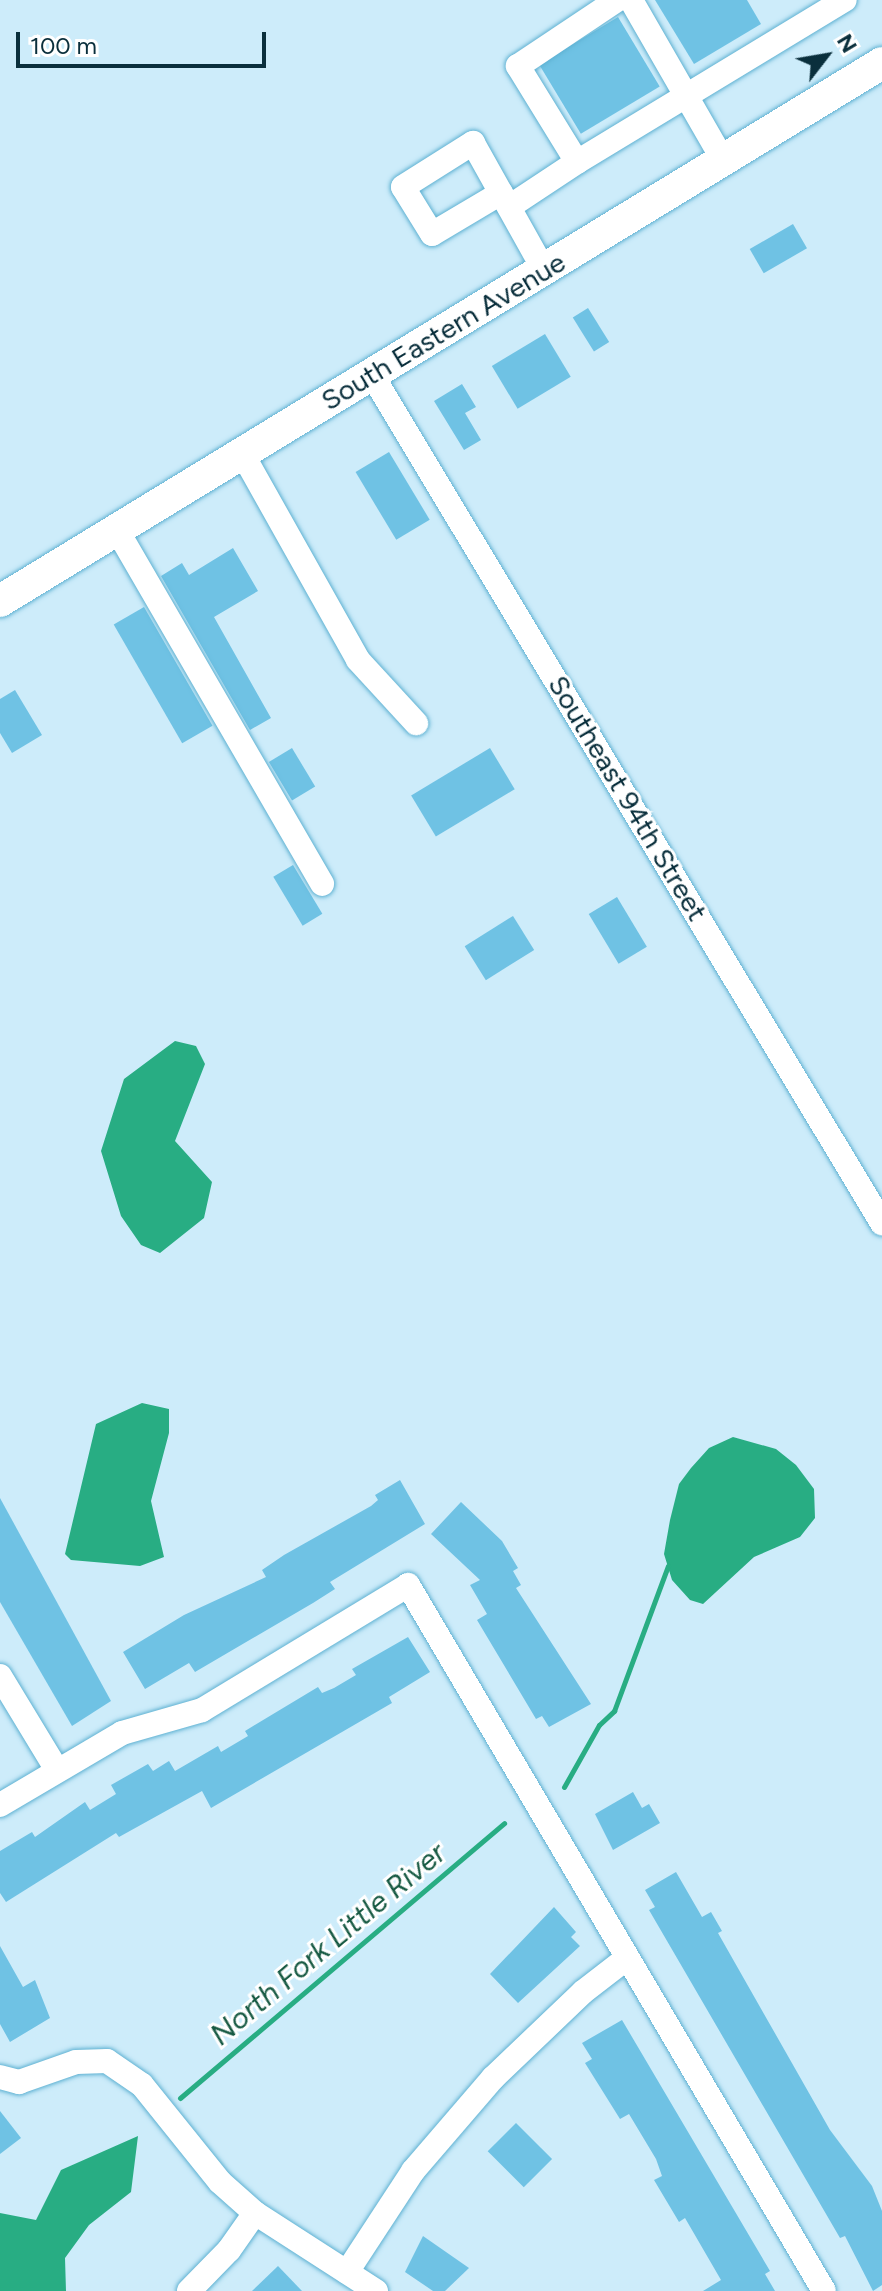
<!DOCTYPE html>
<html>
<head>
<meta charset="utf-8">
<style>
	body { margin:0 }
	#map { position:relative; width:882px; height:2291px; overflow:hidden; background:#cdecfa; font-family:Figtree,sans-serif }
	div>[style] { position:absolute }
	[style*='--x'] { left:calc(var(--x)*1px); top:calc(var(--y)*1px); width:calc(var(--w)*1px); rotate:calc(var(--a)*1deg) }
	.water>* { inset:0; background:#28ad83 }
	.stream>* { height:5px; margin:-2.5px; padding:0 2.5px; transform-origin:2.5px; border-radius:2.5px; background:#28ad83 }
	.building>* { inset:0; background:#6fc2e4; transform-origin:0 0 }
	.roads { filter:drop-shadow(0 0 2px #5eb1d2) drop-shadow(0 0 2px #5eb1d2) }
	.minor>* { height:24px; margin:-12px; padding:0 12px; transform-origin:12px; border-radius:12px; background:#fff }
	.major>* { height:32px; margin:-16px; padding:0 16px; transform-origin:16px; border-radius:16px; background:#fff }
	span { translate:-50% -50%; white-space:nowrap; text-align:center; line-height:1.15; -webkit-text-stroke:6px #fff; paint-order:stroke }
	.street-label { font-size:28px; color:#0a2f3c }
	.water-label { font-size:30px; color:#175a43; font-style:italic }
	.north { position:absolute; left:786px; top:16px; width:80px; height:80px; -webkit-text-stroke:6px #fff; paint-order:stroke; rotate:59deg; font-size:22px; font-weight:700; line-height:32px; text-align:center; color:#0a2f3c }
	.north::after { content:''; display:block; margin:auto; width:28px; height:36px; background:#0a2f3c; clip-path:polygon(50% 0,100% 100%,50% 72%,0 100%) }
	.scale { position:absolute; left:16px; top:32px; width:250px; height:36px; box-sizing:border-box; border:4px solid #0a2f3c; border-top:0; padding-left:10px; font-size:24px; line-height:28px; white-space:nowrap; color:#0a2f3c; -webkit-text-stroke:6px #fff; paint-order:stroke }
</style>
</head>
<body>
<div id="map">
	<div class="water">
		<i style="clip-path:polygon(175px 1041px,196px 1046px,205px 1064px,175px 1141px,212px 1182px,204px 1218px,160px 1253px,141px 1245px,121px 1216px,101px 1151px,124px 1079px)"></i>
		<i style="clip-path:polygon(142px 1403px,169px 1409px,169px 1433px,151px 1501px,164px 1557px,140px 1566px,71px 1560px,65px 1554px,96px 1424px)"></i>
		<i style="clip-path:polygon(733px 1437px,776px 1449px,796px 1465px,814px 1489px,815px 1518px,800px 1537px,754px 1557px,703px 1604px,690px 1600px,672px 1580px,664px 1554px,670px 1520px,679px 1484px,691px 1468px,709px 1448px)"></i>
		<i style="clip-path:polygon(138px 2136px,131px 2192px,89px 2225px,65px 2258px,66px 2291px,0 2291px,0 2213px,36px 2220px,61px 2170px)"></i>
	</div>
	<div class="stream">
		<i style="--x:564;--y:1787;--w:71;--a:-60.6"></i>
		<i style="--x:599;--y:1725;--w:21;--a:-43"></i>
		<i style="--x:614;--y:1711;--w:155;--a:-69.6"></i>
		<i style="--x:180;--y:2098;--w:425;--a:-40.3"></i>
	</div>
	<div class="building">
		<i style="clip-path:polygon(655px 0,747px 0,761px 24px,694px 64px)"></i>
		<i style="left:618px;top:17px;width:81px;height:92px;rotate:59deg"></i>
		<i style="left:793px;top:224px;width:28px;height:50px;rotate:60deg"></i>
		<i style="left:588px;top:308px;width:40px;height:18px;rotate:58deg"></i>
		<i style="left:545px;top:334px;width:50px;height:62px;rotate:59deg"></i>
		<i style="clip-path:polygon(462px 384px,476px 407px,465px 413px,481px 440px,464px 450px,434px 401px)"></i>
		<i style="left:389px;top:452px;width:79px;height:39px;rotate:59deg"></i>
		<i style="clip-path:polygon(233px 548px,258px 591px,214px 617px,271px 718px,250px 730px,161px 576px,182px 563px,189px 575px)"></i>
		<i style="left:144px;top:607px;width:137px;height:35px;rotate:60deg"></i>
		<i style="clip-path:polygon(15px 690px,42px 735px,12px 753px,0 733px,0 699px)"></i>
		<i style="left:292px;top:748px;width:45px;height:27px;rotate:59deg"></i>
		<i style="left:490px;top:748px;width:48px;height:92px;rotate:59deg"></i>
		<i style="left:293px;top:865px;width:57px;height:23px;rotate:59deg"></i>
		<i style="left:617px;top:897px;width:58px;height:33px;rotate:59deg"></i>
		<i style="left:513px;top:916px;width:40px;height:57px;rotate:58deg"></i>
		<i style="clip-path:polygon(400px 1480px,425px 1524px,330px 1582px,335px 1589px,313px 1603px,195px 1672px,189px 1663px,145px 1689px,123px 1652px,184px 1615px,266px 1577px,262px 1570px,284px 1555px,371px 1506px,378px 1500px,375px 1495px)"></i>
		<i style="clip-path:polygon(0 1498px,111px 1701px,72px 1726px,0 1602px)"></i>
		<i style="clip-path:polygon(461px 1502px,502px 1541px,518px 1568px,513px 1571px,521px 1585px,516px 1588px,591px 1704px,549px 1727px,542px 1716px,536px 1719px,477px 1620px,487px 1614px,470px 1585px,480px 1580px,431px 1534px)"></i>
		<i style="clip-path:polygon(408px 1637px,430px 1672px,389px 1697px,392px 1703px,211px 1808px,202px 1791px,119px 1837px,116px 1833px,6px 1902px,0 1893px,0 1851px,32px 1832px,35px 1837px,85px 1802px,90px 1810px,116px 1794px,111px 1785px,148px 1764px,153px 1771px,169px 1761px,175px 1771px,218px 1746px,221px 1752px,248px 1736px,245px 1731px,318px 1687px,322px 1693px,334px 1688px,356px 1675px,352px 1669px)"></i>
		<i style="clip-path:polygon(633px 1792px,642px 1808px,649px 1804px,660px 1823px,613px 1850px,595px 1814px)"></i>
		<i style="clip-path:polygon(676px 1872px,702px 1917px,711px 1912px,722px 1931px,718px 1933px,830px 2130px,872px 2186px,882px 2211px,882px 2285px,873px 2291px,845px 2236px,840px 2238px,649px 1910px,655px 1907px,645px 1890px)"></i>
		<i style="clip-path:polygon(554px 1907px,576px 1932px,571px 1937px,580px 1946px,518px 2003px,490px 1974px)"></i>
		<i style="clip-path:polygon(0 1946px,23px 1987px,35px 1980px,50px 2018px,10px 2042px,0 2024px)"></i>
		<i style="clip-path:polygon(622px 2020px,770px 2271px,765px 2274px,775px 2291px,703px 2291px,721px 2280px,685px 2218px,679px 2222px,654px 2180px,662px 2176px,656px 2159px,629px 2114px,620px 2119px,585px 2063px,592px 2059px,582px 2043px)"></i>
		<i style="clip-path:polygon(0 2111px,21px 2138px,0 2154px)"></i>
		<i style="left:516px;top:2123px;width:51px;height:40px;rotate:45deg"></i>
		<i style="clip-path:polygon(423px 2236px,469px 2268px,445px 2291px,433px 2291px,405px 2272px)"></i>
		<i style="clip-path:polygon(278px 2266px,302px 2291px,252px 2291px)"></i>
	</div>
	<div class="roads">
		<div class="minor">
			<i style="--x:631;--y:0;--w:185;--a:60.1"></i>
			<i style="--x:577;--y:162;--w:313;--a:-31.2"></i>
			<i style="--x:501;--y:193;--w:80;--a:149.3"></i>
			<i style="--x:432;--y:234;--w:55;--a:-121.7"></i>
			<i style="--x:403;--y:187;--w:83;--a:-32.2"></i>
			<i style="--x:473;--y:143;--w:145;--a:60.8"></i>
			<i style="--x:509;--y:207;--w:82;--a:-33.5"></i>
			<i style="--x:577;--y:162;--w:113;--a:-121.6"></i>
			<i style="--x:518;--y:66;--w:119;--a:-33.7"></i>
			<i style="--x:372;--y:375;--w:990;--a:58.98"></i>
			<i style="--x:242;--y:453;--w:237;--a:60.7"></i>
			<i style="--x:358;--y:660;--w:86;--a:47.4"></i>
			<i style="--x:117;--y:530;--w:409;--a:59.9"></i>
			<i style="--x:0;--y:1676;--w:110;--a:58.8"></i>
			<i style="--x:0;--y:1805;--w:142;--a:-30.5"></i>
			<i style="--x:122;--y:1733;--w:83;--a:-16"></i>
			<i style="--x:202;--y:1710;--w:241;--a:-31.2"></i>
			<i style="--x:408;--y:1585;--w:819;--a:59.49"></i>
			<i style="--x:0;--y:2077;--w:20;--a:15"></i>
			<i style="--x:19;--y:2082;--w:60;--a:-19.3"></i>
			<i style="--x:76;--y:2062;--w:31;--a:-2"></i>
			<i style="--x:107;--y:2061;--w:42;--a:34.4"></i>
			<i style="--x:142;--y:2085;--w:124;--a:51.2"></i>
			<i style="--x:220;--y:2182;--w:47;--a:41.5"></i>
			<i style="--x:255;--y:2213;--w:144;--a:32.8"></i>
			<i style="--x:347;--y:2272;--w:121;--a:-56.8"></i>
			<i style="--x:413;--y:2171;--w:123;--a:-49.3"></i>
			<i style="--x:493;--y:2078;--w:124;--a:-43.7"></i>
			<i style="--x:583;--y:1992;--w:56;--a:-37.7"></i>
			<i style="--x:189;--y:2291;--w:57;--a:-45.7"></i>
			<i style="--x:229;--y:2250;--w:45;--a:-54.9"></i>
		</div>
		<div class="major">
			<i style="--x:0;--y:601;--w:1033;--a:-31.38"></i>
		</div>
	</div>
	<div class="street-label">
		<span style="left:443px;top:331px;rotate:-31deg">South Eastern Avenue</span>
		<span style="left:628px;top:798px;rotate:59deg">Southeast 94th Street</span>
	</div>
	<div class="water-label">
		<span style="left:328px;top:1944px;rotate:-40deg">North Fork Little River</span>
	</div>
	<div class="north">N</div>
	<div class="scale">100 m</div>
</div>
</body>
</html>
